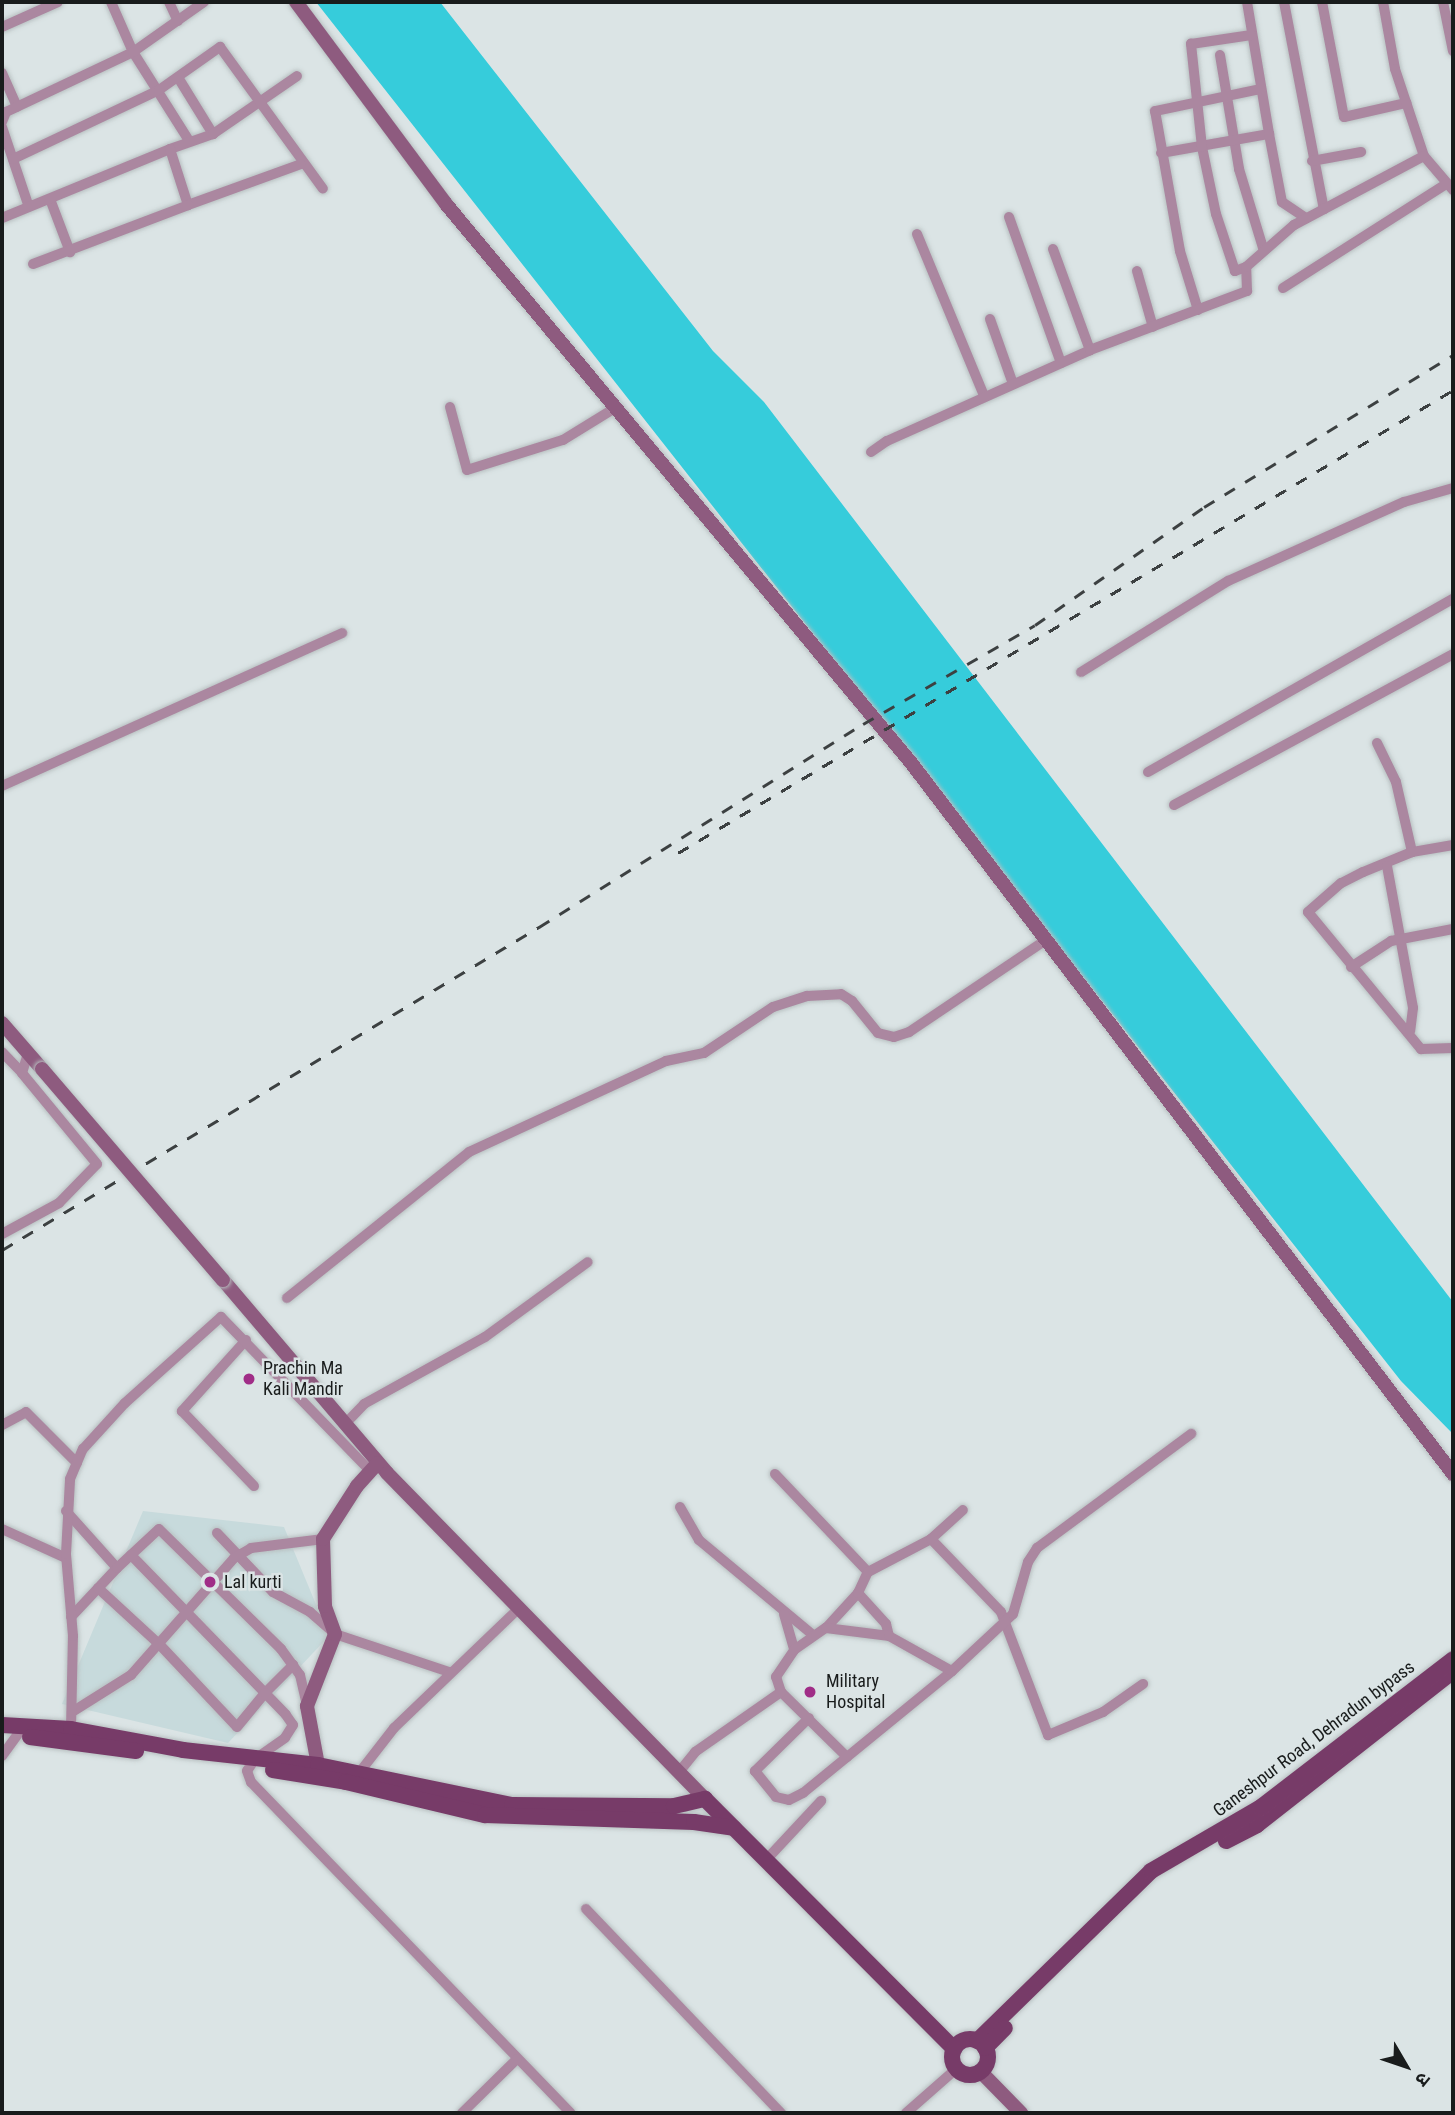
<!DOCTYPE html>
<html>
<head>
<meta charset="utf-8">
<style>
	body { margin:0 }
	#map { position:relative; width:1455px; height:2115px; overflow:hidden; background:#dbe4e5; font-family:"Roboto Condensed","Noto Sans Devanagari",sans-serif }
	div>[style] { position:absolute }
	[style*='--x'] { left:calc(var(--x)*1px); top:calc(var(--y)*1px); width:calc(var(--w)*1px); rotate:calc(var(--a)*1deg) }
	.built>* { inset:0; background:#c7dadc }
	.water>* { inset:0; background:#36ccdb }
	.roads { filter:drop-shadow(0 0 2px #b8c0c1) drop-shadow(0 0 2px #b8c0c1) }
	.street>* { height:10px; margin:-5px; padding:0 5px; transform-origin:5px; border-radius:5px; background:#ab87a0 }
	.secondary>* { height:14px; margin:-7px; padding:0 7px; transform-origin:7px; border-radius:7px; background:#8e5b7f }
	.primary>* { height:16px; margin:-8px; padding:0 8px; transform-origin:8px; border-radius:8px; background:#773b68 }
	.primary>.ring { margin:-8px; padding:0; box-sizing:content-box; background:none; border:16px solid #773b68; border-radius:50% }
	.rail>* { height:2.5px; margin-top:-1.25px; transform-origin:0; background:repeating-linear-gradient(90deg,#3c4041 0 12px,transparent 0 24px) }
	.bridges { filter:drop-shadow(0 0 2px #b8c0c1) drop-shadow(0 0 2px #b8c0c1) }
	.secondary-bridge>* { height:14px; margin:-7px; padding:0 7px; transform-origin:7px; border-radius:7px; background:#8e5b7f }
	.dots>* { width:19px; height:19px; translate:-50% -50%; box-sizing:border-box; border:4px solid #dbe4e5; border-radius:50% }
	span { translate:-50% -50%; white-space:nowrap; text-align:center; line-height:1.15; -webkit-text-stroke:5px #dbe4e5; paint-order:stroke }
	.poi-label { font-size:18px; color:#191c1c }
	.left { translate:0 -50%; text-align:left }
	.street-label { font-size:18px; color:#191c1c }
	.frame { position:absolute; inset:0; border:4px solid #191c1c; pointer-events:none }
	.north { position:absolute; left:1371px; top:2031px; width:70px; height:70px; -webkit-text-stroke:5px #dbe4e5; paint-order:stroke; rotate:129deg; font-size:19px; font-weight:700; line-height:28px; text-align:center; color:#191c1c }
	.north::after { content:''; display:block; margin:auto; width:24px; height:32px; background:#191c1c; clip-path:polygon(50% 0,100% 100%,50% 72%,0 100%) }
</style>
</head>
<body>
<div id="map">
	<div class="built">
		<i style="clip-path:polygon(143px 1511px,284px 1527px,329px 1636px,228px 1743px,62px 1704px)"></i>
	</div>
	<div class="water">
		<i style="clip-path:polygon(316px 2px,440px 2px,713px 351px,764px 402px,1453px 1302px,1453px 1434px,1401px 1381px)"></i>
	</div>
	<div class="roads">
		<div class="street">
			<i style="--x:111;--y:2;--w:55;--a:66.3"></i>
			<i style="--x:133;--y:52;--w:103;--a:57.7"></i>
			<i style="--x:169;--y:2;--w:21;--a:65"></i>
			<i style="--x:1247;--y:2;--w:134;--a:80.5"></i>
			<i style="--x:1284;--y:2;--w:211;--a:79.1"></i>
			<i style="--x:1322;--y:2;--w:117;--a:79.2"></i>
			<i style="--x:1344;--y:117;--w:64;--a:-12.7"></i>
			<i style="--x:1383;--y:2;--w:68;--a:79.8"></i>
			<i style="--x:1395;--y:69;--w:92;--a:71.6"></i>
			<i style="--x:1424;--y:156;--w:45;--a:49.5"></i>
			<i style="--x:1443;--y:2;--w:50;--a:78.5"></i>
			<i style="--x:2;--y:27;--w:61;--a:-24.1"></i>
			<i style="--x:1220;--y:55;--w:116;--a:80.5"></i>
			<i style="--x:1239;--y:169;--w:83;--a:73.1"></i>
			<i style="--x:2;--y:73;--w:37;--a:66"></i>
			<i style="--x:179;--y:79;--w:65;--a:58.3"></i>
			<i style="--x:2;--y:122;--w:11;--a:-68"></i>
			<i style="--x:6;--y:112;--w:140;--a:-25.3"></i>
			<i style="--x:133;--y:52;--w:87;--a:-35.2"></i>
			<i style="--x:2;--y:127;--w:84;--a:71.4"></i>
			<i style="--x:170;--y:149;--w:46;--a:-19.2"></i>
			<i style="--x:213;--y:134;--w:102;--a:-34.6"></i>
			<i style="--x:1161;--y:153;--w:110;--a:-10"></i>
			<i style="--x:1269;--y:134;--w:69;--a:79.2"></i>
			<i style="--x:1282;--y:202;--w:29;--a:34"></i>
			<i style="--x:13;--y:159;--w:161;--a:-25.3"></i>
			<i style="--x:159;--y:90;--w:75;--a:-35.2"></i>
			<i style="--x:220;--y:47;--w:175;--a:54"></i>
			<i style="--x:1312;--y:161;--w:50;--a:-10.4"></i>
			<i style="--x:50;--y:199;--w:57;--a:69.3"></i>
			<i style="--x:1009;--y:217;--w:155;--a:70.4"></i>
			<i style="--x:2;--y:218;--w:182;--a:-22.3"></i>
			<i style="--x:170;--y:149;--w:59;--a:72.2"></i>
			<i style="--x:188;--y:205;--w:120;--a:-19.9"></i>
			<i style="--x:917;--y:234;--w:175;--a:67.5"></i>
			<i style="--x:1053;--y:249;--w:108;--a:69.9"></i>
			<i style="--x:33;--y:264;--w:166;--a:-20.8"></i>
			<i style="--x:1246;--y:267;--w:12;--a:160"></i>
			<i style="--x:1235;--y:271;--w:60;--a:-108.4"></i>
			<i style="--x:1216;--y:214;--w:68;--a:-101.8"></i>
			<i style="--x:1202;--y:147;--w:104;--a:-96.1"></i>
			<i style="--x:1191;--y:44;--w:61;--a:-8.5"></i>
			<i style="--x:1137;--y:271;--w:58;--a:74.1"></i>
			<i style="--x:1283;--y:288;--w:193;--a:-32.5"></i>
			<i style="--x:1198;--y:310;--w:62;--a:-107"></i>
			<i style="--x:1180;--y:251;--w:142;--a:-100.1"></i>
			<i style="--x:1155;--y:111;--w:107;--a:-11.8"></i>
			<i style="--x:990;--y:319;--w:69;--a:70.5"></i>
			<i style="--x:450;--y:407;--w:65;--a:74.9"></i>
			<i style="--x:467;--y:470;--w:101;--a:-17.4"></i>
			<i style="--x:563;--y:440;--w:61;--a:-31.6"></i>
			<i style="--x:871;--y:452;--w:19;--a:-35"></i>
			<i style="--x:887;--y:441;--w:222;--a:-24.1"></i>
			<i style="--x:1090;--y:350;--w:168;--a:-20.6"></i>
			<i style="--x:1247;--y:291;--w:24;--a:-92"></i>
			<i style="--x:1246;--y:267;--w:64;--a:-41.2"></i>
			<i style="--x:1294;--y:225;--w:147;--a:-28"></i>
			<i style="--x:1081;--y:672;--w:173;--a:-31.8"></i>
			<i style="--x:1228;--y:581;--w:193;--a:-24.2"></i>
			<i style="--x:1404;--y:502;--w:51;--a:-15.9"></i>
			<i style="--x:1377;--y:743;--w:43;--a:64"></i>
			<i style="--x:1396;--y:782;--w:72;--a:77.1"></i>
			<i style="--x:1148;--y:772;--w:351;--a:-29.6"></i>
			<i style="--x:2;--y:786;--w:373;--a:-24.2"></i>
			<i style="--x:1174;--y:805;--w:317;--a:-28.4"></i>
			<i style="--x:1453;--y:845;--w:42;--a:170.3"></i>
			<i style="--x:1412;--y:852;--w:53;--a:157.8"></i>
			<i style="--x:1363;--y:872;--w:25;--a:153"></i>
			<i style="--x:1341;--y:883;--w:44;--a:138.7"></i>
			<i style="--x:1308;--y:912;--w:178;--a:50.5"></i>
			<i style="--x:1421;--y:1049;--w:32;--a:-2"></i>
			<i style="--x:1387;--y:866;--w:144;--a:79.6"></i>
			<i style="--x:1413;--y:1008;--w:23;--a:97"></i>
			<i style="--x:1351;--y:967;--w:48;--a:-33"></i>
			<i style="--x:1391;--y:941;--w:63;--a:-11"></i>
			<i style="--x:2;--y:1052;--w:29;--a:46"></i>
			<i style="--x:2;--y:1234;--w:65;--a:-28.5"></i>
			<i style="--x:59;--y:1203;--w:54;--a:-45.7"></i>
			<i style="--x:97;--y:1164;--w:118;--a:-129.5"></i>
			<i style="--x:22;--y:1073;--w:21;--a:-73"></i>
			<i style="--x:287;--y:1298;--w:233;--a:-38.7"></i>
			<i style="--x:469;--y:1152;--w:217;--a:-24.8"></i>
			<i style="--x:666;--y:1061;--w:39;--a:-12"></i>
			<i style="--x:704;--y:1053;--w:83;--a:-33.7"></i>
			<i style="--x:773;--y:1007;--w:36;--a:-18"></i>
			<i style="--x:807;--y:996;--w:34;--a:-3"></i>
			<i style="--x:841;--y:994;--w:13;--a:32"></i>
			<i style="--x:852;--y:1001;--w:41;--a:50.9"></i>
			<i style="--x:878;--y:1033;--w:16;--a:14"></i>
			<i style="--x:894;--y:1037;--w:16;--a:-18"></i>
			<i style="--x:909;--y:1032;--w:165;--a:-33.9"></i>
			<i style="--x:246;--y:1340;--w:96;--a:132"></i>
			<i style="--x:182;--y:1411;--w:104;--a:46.2"></i>
			<i style="--x:345;--y:1424;--w:28;--a:-46"></i>
			<i style="--x:364;--y:1404;--w:138;--a:-29"></i>
			<i style="--x:485;--y:1337;--w:127;--a:-36.1"></i>
			<i style="--x:2;--y:1425;--w:27;--a:-28"></i>
			<i style="--x:26;--y:1412;--w:72;--a:45"></i>
			<i style="--x:775;--y:1474;--w:135;--a:46.5"></i>
			<i style="--x:680;--y:1507;--w:38;--a:60"></i>
			<i style="--x:699;--y:1540;--w:148;--a:39.8"></i>
			<i style="--x:66;--y:1511;--w:76;--a:48.2"></i>
			<i style="--x:117;--y:1568;--w:67;--a:133.2"></i>
			<i style="--x:2;--y:1529;--w:70;--a:24.4"></i>
			<i style="--x:217;--y:1533;--w:81;--a:46.5"></i>
			<i style="--x:273;--y:1592;--w:42;--a:28.4"></i>
			<i style="--x:310;--y:1612;--w:33;--a:41"></i>
			<i style="--x:335;--y:1634;--w:120;--a:18.4"></i>
			<i style="--x:931;--y:1539;--w:101;--a:46.2"></i>
			<i style="--x:1001;--y:1612;--w:132;--a:69.1"></i>
			<i style="--x:1048;--y:1735;--w:60;--a:-22.7"></i>
			<i style="--x:1103;--y:1712;--w:49;--a:-35"></i>
			<i style="--x:131;--y:1555;--w:192;--a:45.8"></i>
			<i style="--x:265;--y:1693;--w:40;--a:-45"></i>
			<i style="--x:117;--y:1568;--w:57;--a:-42.9"></i>
			<i style="--x:159;--y:1529;--w:171;--a:44.5"></i>
			<i style="--x:281;--y:1649;--w:32;--a:54"></i>
			<i style="--x:300;--y:1675;--w:32;--a:77"></i>
			<i style="--x:98;--y:1588;--w:84;--a:42.6"></i>
			<i style="--x:160;--y:1645;--w:112;--a:46.8"></i>
			<i style="--x:237;--y:1727;--w:44;--a:-50.5"></i>
			<i style="--x:265;--y:1693;--w:30;--a:46"></i>
			<i style="--x:286;--y:1715;--w:12;--a:55"></i>
			<i style="--x:293;--y:1725;--w:15;--a:122"></i>
			<i style="--x:285;--y:1738;--w:37;--a:145"></i>
			<i style="--x:255;--y:1759;--w:14;--a:124"></i>
			<i style="--x:247;--y:1771;--w:12;--a:70"></i>
			<i style="--x:251;--y:1782;--w:460;--a:46"></i>
			<i style="--x:858;--y:1593;--w:42;--a:47.9"></i>
			<i style="--x:886;--y:1624;--w:12;--a:76"></i>
			<i style="--x:784;--y:1614;--w:37;--a:74"></i>
			<i style="--x:826;--y:1628;--w:47;--a:-47.6"></i>
			<i style="--x:858;--y:1593;--w:23;--a:-65"></i>
			<i style="--x:868;--y:1572;--w:71;--a:-27.6"></i>
			<i style="--x:931;--y:1539;--w:43;--a:-42.2"></i>
			<i style="--x:72;--y:1712;--w:70;--a:-32.1"></i>
			<i style="--x:131;--y:1675;--w:156;--a:-48.6"></i>
			<i style="--x:234;--y:1558;--w:20;--a:-30"></i>
			<i style="--x:251;--y:1548;--w:73;--a:-7.1"></i>
			<i style="--x:809;--y:1718;--w:76;--a:135.5"></i>
			<i style="--x:755;--y:1771;--w:33;--a:51"></i>
			<i style="--x:776;--y:1797;--w:13;--a:13"></i>
			<i style="--x:789;--y:1800;--w:16;--a:-27"></i>
			<i style="--x:803;--y:1793;--w:193;--a:-39.3"></i>
			<i style="--x:952;--y:1671;--w:83;--a:-43.1"></i>
			<i style="--x:1013;--y:1614;--w:54;--a:-73.9"></i>
			<i style="--x:1028;--y:1562;--w:17;--a:-57"></i>
			<i style="--x:1037;--y:1548;--w:192;--a:-36.5"></i>
			<i style="--x:71;--y:1729;--w:93;--a:-88.8"></i>
			<i style="--x:73;--y:1636;--w:82;--a:-94.9"></i>
			<i style="--x:66;--y:1554;--w:75;--a:-86.9"></i>
			<i style="--x:70;--y:1479;--w:33;--a:-67"></i>
			<i style="--x:83;--y:1449;--w:62;--a:-47.6"></i>
			<i style="--x:125;--y:1403;--w:129;--a:-41.9"></i>
			<i style="--x:221;--y:1317;--w:216;--a:45.9"></i>
			<i style="--x:2;--y:1756;--w:34;--a:-54"></i>
			<i style="--x:847;--y:1757;--w:93;--a:-135.4"></i>
			<i style="--x:781;--y:1692;--w:16;--a:-108"></i>
			<i style="--x:776;--y:1677;--w:32;--a:-56"></i>
			<i style="--x:794;--y:1650;--w:39;--a:-35"></i>
			<i style="--x:826;--y:1628;--w:64;--a:7.2"></i>
			<i style="--x:889;--y:1636;--w:72;--a:29.1"></i>
			<i style="--x:679;--y:1772;--w:26;--a:-51"></i>
			<i style="--x:695;--y:1752;--w:105;--a:-34.9"></i>
			<i style="--x:359;--y:1773;--w:57;--a:-52.1"></i>
			<i style="--x:394;--y:1728;--w:173;--a:-43.8"></i>
			<i style="--x:766;--y:1860;--w:81;--a:-47"></i>
			<i style="--x:586;--y:1909;--w:282;--a:46.3"></i>
			<i style="--x:462;--y:2113;--w:77;--a:-44.5"></i>
			<i style="--x:906;--y:2113;--w:67;--a:-41.3"></i>
		</div>
		<div class="secondary">
			<i style="--x:296;--y:2;--w:252;--a:53.4"></i>
			<i style="--x:446;--y:204;--w:729;--a:50.23"></i>
			<i style="--x:912;--y:764;--w:893;--a:52.69"></i>
			<i style="--x:2;--y:1023;--w:61;--a:49"></i>
			<i style="--x:223;--y:1280;--w:253;--a:49.6"></i>
			<i style="--x:387;--y:1473;--w:455;--a:45.7"></i>
			<i style="--x:318;--y:1765;--w:60;--a:-100.6"></i>
			<i style="--x:307;--y:1706;--w:77;--a:-68.7"></i>
			<i style="--x:335;--y:1634;--w:30;--a:-110"></i>
			<i style="--x:325;--y:1606;--w:67;--a:-91.7"></i>
			<i style="--x:323;--y:1539;--w:63;--a:-57.3"></i>
			<i style="--x:357;--y:1486;--w:31;--a:-48"></i>
			<i style="--x:980;--y:2071;--w:59;--a:45.7"></i>
		</div>
		<div class="primary">
			<i style="--x:2;--y:1725;--w:69;--a:3.3"></i>
			<i style="--x:71;--y:1729;--w:114;--a:10.6"></i>
			<i style="--x:183;--y:1750;--w:136;--a:6.3"></i>
			<i style="--x:318;--y:1765;--w:198;--a:11.7"></i>
			<i style="--x:512;--y:1805;--w:162;--a:0.4"></i>
			<i style="--x:674;--y:1806;--w:32;--a:-13"></i>
			<i style="--x:705;--y:1799;--w:353;--a:45.1"></i>
			<i style="--x:30;--y:1737;--w:107;--a:7.5"></i>
			<i style="--x:273;--y:1770;--w:74;--a:9.3"></i>
			<i style="--x:346;--y:1782;--w:143;--a:13.4"></i>
			<i style="--x:485;--y:1815;--w:209;--a:1.9"></i>
			<i style="--x:694;--y:1822;--w:40;--a:8.5"></i>
			<i style="--x:1226;--y:1841;--w:35;--a:-27"></i>
			<i style="--x:1257;--y:1825;--w:246;--a:-38.1"></i>
			<i class="ring" style="left:952px;top:2039px;width:20px;height:20px"></i>
			<i style="--x:977;--y:2041;--w:243;--a:-44.3"></i>
			<i style="--x:1151;--y:1871;--w:127;--a:-30.2"></i>
			<i style="--x:1261;--y:1807;--w:242;--a:-37.6"></i>
			<i style="--x:985;--y:2048;--w:28;--a:-45"></i>
		</div>
	</div>
	<div class="rail">
		<i style="--x:678;--y:853;--w:903;--a:-30.85"></i>
		<i style="--x:2;--y:1250;--w:627;--a:-31.03"></i>
		<i style="--x:539;--y:927;--w:382;--a:-32.1"></i>
		<i style="--x:863;--y:724;--w:198;--a:-29.9"></i>
		<i style="--x:1035;--y:625;--w:206;--a:-34.9"></i>
		<i style="--x:1204;--y:507;--w:292;--a:-31.4"></i>
	</div>
	<div class="bridges">
		<div class="secondary-bridge">
			<i style="--x:42;--y:1069;--w:278;--a:49.4"></i>
		</div>
	</div>
	<div class="dots">
		<i style="left:249px;top:1379px;background:#a02d87"></i>
		<i style="left:210px;top:1582px;background:#a02d87"></i>
		<i style="left:810px;top:1692px;background:#a02d87"></i>
	</div>
	<div class="poi-label">
		<span class="left" style="left:263px;top:1379px">Prachin Ma<br>Kali Mandir</span>
		<span class="left" style="left:224px;top:1582px">Lal kurti</span>
		<span class="left" style="left:826px;top:1692px">Military<br>Hospital</span>
	</div>
	<div class="street-label">
		<span style="left:1314px;top:1739px;rotate:-37deg">Ganeshpur Road, Dehradun bypass</span>
	</div>
	<div class="frame"></div>
	<div class="north">उ</div>
</div>
</body>
</html>
